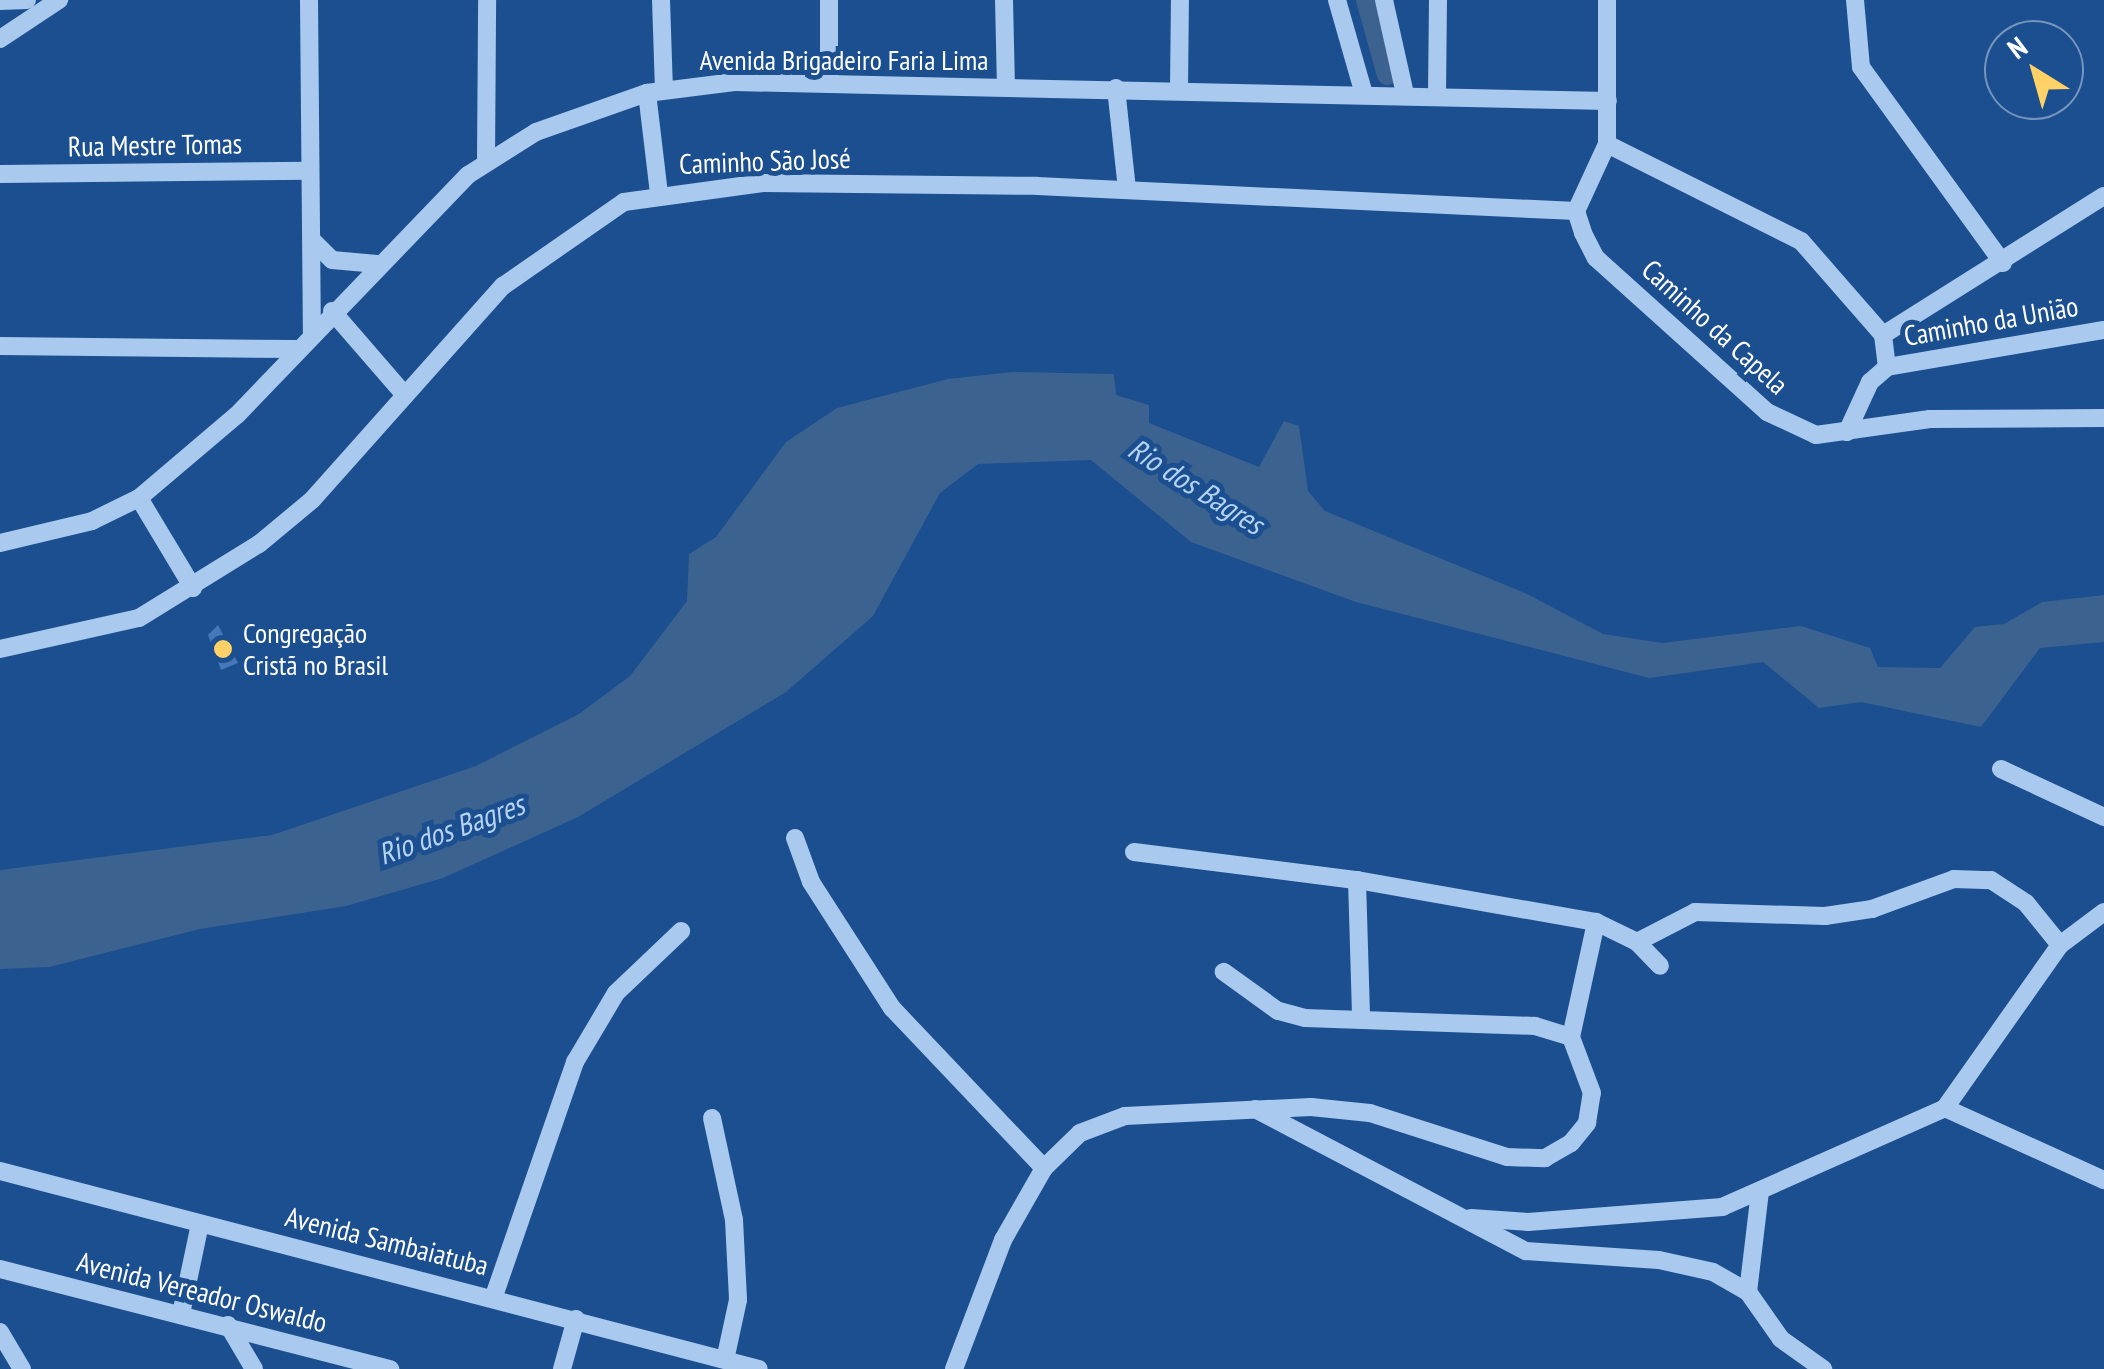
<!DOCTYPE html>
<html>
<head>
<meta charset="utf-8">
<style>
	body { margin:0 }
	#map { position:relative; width:2104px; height:1369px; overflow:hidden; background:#1b4f8f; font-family:"PT Sans Narrow",sans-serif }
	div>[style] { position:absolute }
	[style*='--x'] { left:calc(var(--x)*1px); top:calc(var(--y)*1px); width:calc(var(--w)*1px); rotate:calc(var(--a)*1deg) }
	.water>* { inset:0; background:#3c6290 }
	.canal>* { height:20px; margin:-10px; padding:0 10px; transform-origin:10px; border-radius:10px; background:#3c6290 }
	.building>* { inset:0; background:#4478b7 }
	.minor>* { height:18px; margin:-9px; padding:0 9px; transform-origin:9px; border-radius:9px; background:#a9c9ee }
	.dots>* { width:28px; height:28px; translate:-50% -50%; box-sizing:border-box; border:5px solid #1b4f8f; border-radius:50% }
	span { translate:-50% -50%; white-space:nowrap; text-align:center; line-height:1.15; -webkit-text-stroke:10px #1b4f8f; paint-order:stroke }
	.street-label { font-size:28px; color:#fff }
	.poi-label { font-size:28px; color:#fff }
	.left { translate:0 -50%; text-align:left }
	.water-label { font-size:30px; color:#b5d3f5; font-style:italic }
	.north { position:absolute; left:1984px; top:20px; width:100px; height:100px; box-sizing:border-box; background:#1b4f8f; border:2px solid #7695bc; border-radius:50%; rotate:323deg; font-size:28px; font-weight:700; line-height:40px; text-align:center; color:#fff }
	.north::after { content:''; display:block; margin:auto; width:35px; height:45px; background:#ffd166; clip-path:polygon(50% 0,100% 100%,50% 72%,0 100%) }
</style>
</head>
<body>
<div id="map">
	<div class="water">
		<i style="clip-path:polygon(1012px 372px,1114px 374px,1116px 395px,1149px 405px,1149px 423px,1259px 467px,1284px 421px,1299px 426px,1308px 491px,1325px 511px,1527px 594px,1603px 634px,1662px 643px,1801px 626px,1870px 648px,1878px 667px,1940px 668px,1975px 627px,2004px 624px,2042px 602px,2104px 595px,2104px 642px,2040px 648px,1981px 727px,1861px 702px,1819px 708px,1763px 662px,1649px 678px,1356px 602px,1191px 542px,1091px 460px,978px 464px,940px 493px,873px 616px,786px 692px,578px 817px,443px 878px,346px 906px,200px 929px,49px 967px,0 969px,0 870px,272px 835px,476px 766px,579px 714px,630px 676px,687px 601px,689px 554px,716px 537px,786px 442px,837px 408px,948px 379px)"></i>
	</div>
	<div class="canal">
		<i style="--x:1366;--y:0;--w:78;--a:74.4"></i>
	</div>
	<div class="building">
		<i style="clip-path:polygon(218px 625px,238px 663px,221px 670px,208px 635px)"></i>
	</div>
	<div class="minor">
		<i style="--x:309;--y:0;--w:332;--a:89.5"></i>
		<i style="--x:661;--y:0;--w:90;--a:88.1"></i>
		<i style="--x:829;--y:0;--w:84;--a:90"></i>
		<i style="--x:1004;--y:0;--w:87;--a:88.7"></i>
		<i style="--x:1337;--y:0;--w:98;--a:74"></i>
		<i style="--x:1384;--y:0;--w:96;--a:77.4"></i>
		<i style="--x:1607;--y:0;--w:144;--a:90"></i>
		<i style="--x:1607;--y:144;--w:74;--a:114.8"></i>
		<i style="--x:1576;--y:211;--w:23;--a:72"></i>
		<i style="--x:1583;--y:233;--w:28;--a:63"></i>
		<i style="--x:1596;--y:258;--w:230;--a:42"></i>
		<i style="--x:1767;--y:412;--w:54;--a:25.1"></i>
		<i style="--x:1816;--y:435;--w:115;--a:-8"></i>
		<i style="--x:1930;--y:419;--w:174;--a:-0.3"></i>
		<i style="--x:1855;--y:0;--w:67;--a:84.9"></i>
		<i style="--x:1861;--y:67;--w:242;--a:54.1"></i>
		<i style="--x:0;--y:1;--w:27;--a:-2"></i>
		<i style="--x:0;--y:39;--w:71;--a:-33.5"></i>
		<i style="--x:1116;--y:88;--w:102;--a:83.8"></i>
		<i style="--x:1179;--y:90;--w:90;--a:-89.4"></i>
		<i style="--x:647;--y:93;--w:101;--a:83.2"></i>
		<i style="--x:1437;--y:94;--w:94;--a:-89.4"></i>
		<i style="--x:1607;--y:144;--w:217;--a:26.6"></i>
		<i style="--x:1801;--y:241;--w:125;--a:48.9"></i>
		<i style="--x:1883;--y:335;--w:32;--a:83"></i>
		<i style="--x:486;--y:162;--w:162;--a:-89.6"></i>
		<i style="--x:0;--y:174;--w:310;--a:-0.6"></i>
		<i style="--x:314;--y:242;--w:25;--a:45"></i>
		<i style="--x:332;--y:260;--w:45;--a:5.1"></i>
		<i style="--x:332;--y:311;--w:110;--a:49.1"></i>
		<i style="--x:1883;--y:335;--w:261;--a:-32.2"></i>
		<i style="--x:0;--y:346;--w:297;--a:0.6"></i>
		<i style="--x:1847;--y:432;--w:55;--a:-65.3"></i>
		<i style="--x:1870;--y:382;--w:23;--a:-41"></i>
		<i style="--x:1887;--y:367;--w:220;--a:-9.7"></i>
		<i style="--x:139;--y:498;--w:105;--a:59"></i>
		<i style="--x:0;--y:543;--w:95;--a:-13.4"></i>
		<i style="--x:92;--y:521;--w:52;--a:-26.1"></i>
		<i style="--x:139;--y:498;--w:128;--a:-40.3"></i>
		<i style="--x:237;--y:415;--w:333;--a:-46.1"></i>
		<i style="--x:468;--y:175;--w:80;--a:-32.3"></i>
		<i style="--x:536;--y:132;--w:118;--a:-19.4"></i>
		<i style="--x:647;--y:93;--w:88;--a:-7.2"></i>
		<i style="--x:734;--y:82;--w:874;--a:1.25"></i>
		<i style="--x:0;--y:649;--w:142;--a:-12.6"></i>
		<i style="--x:139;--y:618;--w:141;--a:-31.7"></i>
		<i style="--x:259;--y:544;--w:69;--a:-39.7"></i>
		<i style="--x:312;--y:500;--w:287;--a:-48.3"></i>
		<i style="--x:503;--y:286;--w:147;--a:-34.8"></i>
		<i style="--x:624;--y:202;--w:140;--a:-7.8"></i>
		<i style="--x:763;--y:183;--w:274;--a:0.6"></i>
		<i style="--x:1037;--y:186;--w:540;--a:2.66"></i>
		<i style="--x:2001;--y:769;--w:114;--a:25"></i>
		<i style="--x:795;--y:838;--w:47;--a:70"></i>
		<i style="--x:811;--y:882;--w:150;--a:57.3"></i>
		<i style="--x:892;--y:1008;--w:221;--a:46.5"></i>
		<i style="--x:1134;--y:852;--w:225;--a:7.2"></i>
		<i style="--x:1357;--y:880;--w:243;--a:10"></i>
		<i style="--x:1596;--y:922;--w:46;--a:26"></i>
		<i style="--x:1637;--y:942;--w:33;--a:46"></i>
		<i style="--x:1357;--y:880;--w:136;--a:88.3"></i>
		<i style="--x:1637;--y:942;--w:65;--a:-27.3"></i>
		<i style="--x:1695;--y:912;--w:130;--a:1.8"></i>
		<i style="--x:1825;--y:916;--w:48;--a:-8.5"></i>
		<i style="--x:1872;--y:909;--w:87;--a:-20.1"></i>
		<i style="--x:1954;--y:879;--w:37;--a:2"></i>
		<i style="--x:1991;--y:880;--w:42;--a:33.3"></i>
		<i style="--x:2026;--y:903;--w:54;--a:51"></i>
		<i style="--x:1571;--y:1037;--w:118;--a:-77.7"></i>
		<i style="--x:1945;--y:1108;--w:175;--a:24.4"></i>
		<i style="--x:1255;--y:1109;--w:306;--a:27.7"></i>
		<i style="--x:1526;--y:1251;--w:133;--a:3.9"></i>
		<i style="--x:1659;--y:1260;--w:55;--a:12.5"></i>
		<i style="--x:1713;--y:1272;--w:40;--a:29.7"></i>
		<i style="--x:1748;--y:1292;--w:57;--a:54.9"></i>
		<i style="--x:1781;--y:1339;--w:52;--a:35.5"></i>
		<i style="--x:712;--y:1118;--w:104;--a:77.8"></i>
		<i style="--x:734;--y:1220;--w:80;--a:87.1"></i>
		<i style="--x:738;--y:1300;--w:61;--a:102.2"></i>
		<i style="--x:0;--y:1171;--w:784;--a:14.62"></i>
		<i style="--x:1471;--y:1218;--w:57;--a:4"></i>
		<i style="--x:1528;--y:1222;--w:195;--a:-4.4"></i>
		<i style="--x:1722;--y:1207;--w:244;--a:-23.9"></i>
		<i style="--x:1945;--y:1108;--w:199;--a:-54.8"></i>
		<i style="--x:2060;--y:945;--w:55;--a:-36.9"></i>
		<i style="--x:0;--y:1269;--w:403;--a:14.4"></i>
		<i style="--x:1748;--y:1292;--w:102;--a:-83.2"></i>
		<i style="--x:494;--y:1296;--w:248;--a:-70.9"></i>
		<i style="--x:575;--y:1062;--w:80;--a:-59.3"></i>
		<i style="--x:616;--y:993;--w:90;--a:-43.6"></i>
		<i style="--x:181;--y:1314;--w:92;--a:-78.1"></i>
		<i style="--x:228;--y:1325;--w:51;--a:59.4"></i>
		<i style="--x:0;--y:1332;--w:43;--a:59.3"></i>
		<i style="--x:562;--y:1369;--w:52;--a:-74.4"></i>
		<i style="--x:954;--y:1369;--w:138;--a:-69.2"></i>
		<i style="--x:1003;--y:1240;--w:83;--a:-60.3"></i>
		<i style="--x:1044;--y:1168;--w:50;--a:-44.2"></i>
		<i style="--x:1080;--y:1133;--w:48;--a:-20.7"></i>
		<i style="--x:1125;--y:1116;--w:186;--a:-2.8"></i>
		<i style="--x:1311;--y:1107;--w:59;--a:5.8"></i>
		<i style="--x:1370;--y:1113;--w:144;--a:17.8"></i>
		<i style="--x:1507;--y:1157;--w:38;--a:2"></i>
		<i style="--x:1545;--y:1158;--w:30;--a:-30"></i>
		<i style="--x:1571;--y:1143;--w:26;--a:-51"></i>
		<i style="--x:1587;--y:1123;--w:30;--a:-81"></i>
		<i style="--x:1592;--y:1093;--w:60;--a:-110.6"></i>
		<i style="--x:1571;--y:1037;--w:38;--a:-163"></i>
		<i style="--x:1535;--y:1026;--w:230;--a:-178"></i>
		<i style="--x:1305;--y:1018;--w:28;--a:-165"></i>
		<i style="--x:1278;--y:1011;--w:67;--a:-144.2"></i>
	</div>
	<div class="dots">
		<i style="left:223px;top:649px;background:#ffd166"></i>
	</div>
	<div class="street-label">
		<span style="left:844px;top:60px">Avenida Brigadeiro Faria Lima</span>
		<span style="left:155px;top:145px;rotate:-1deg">Rua Mestre Tomas</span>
		<span style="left:765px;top:161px;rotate:-2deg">Caminho São José</span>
		<span style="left:1991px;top:321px;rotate:-10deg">Caminho da União</span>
		<span style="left:1715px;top:327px;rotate:42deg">Caminho da Capela</span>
		<span style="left:387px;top:1241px;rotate:14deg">Avenida Sambaiatuba</span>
		<span style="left:202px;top:1292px;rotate:14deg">Avenida Vereador Oswaldo</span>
	</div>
	<div class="poi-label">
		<span class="left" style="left:243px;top:649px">Congregação<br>Cristã no Brasil</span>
	</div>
	<div class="water-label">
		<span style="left:1196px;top:486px;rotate:32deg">Rio dos Bagres</span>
		<span style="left:451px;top:829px;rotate:-20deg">Rio dos Bagres</span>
	</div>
	<div class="north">N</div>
</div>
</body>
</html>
